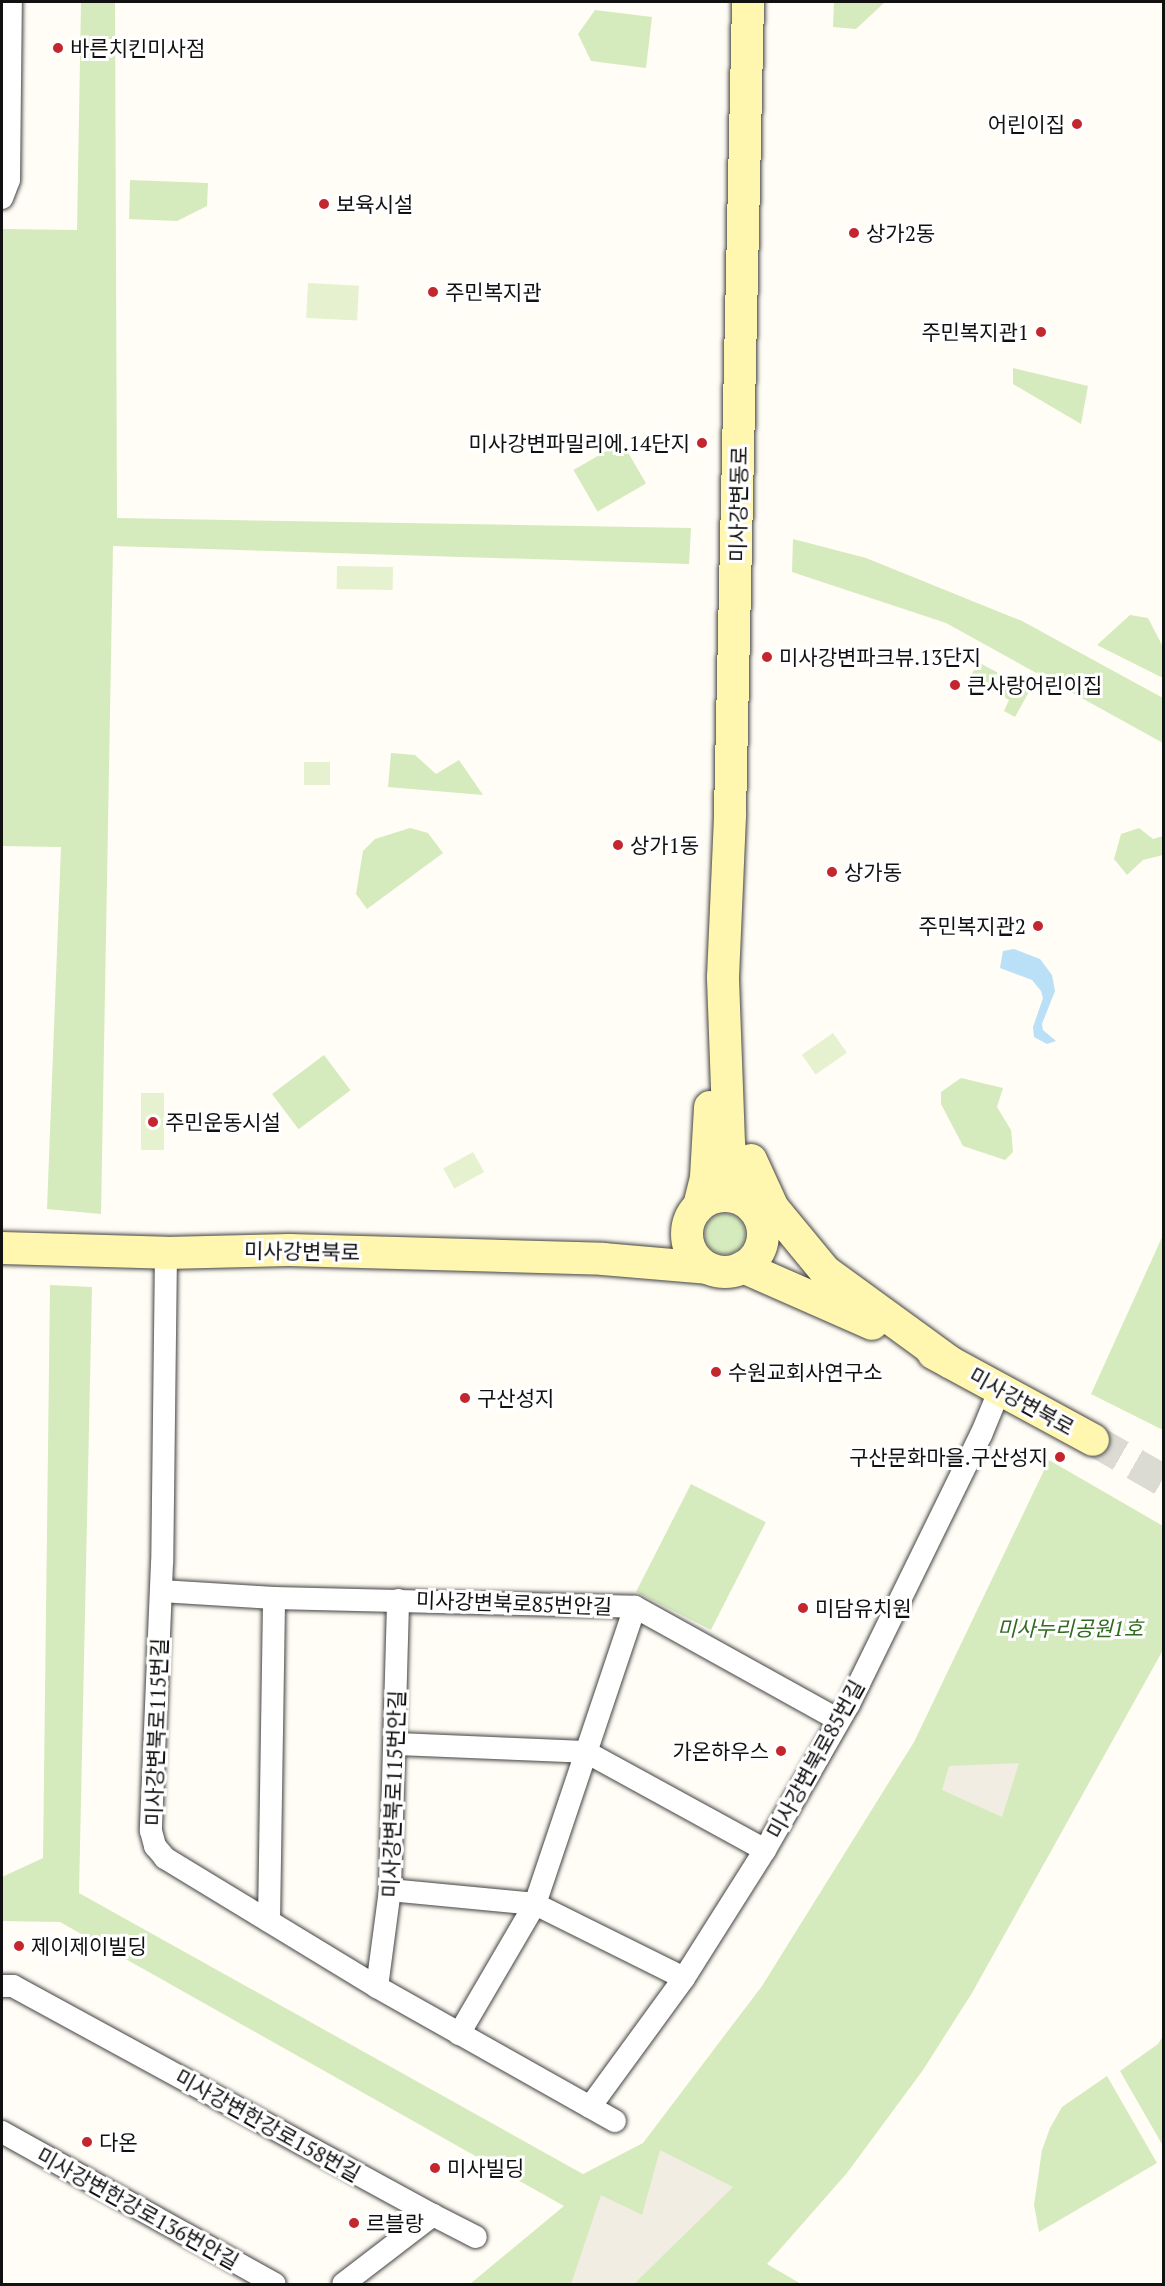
<!DOCTYPE html>
<html>
<head>
<meta charset="utf-8">
<style>
	body { margin:0 }
	#map { position:relative; width:1165px; height:2286px; overflow:hidden; background:#fffdf5; font-family:"PT Serif","Noto Sans KR",serif }
	div>[style] { position:absolute }
	[style*='--x'] { left:calc(var(--x)*1px); top:calc(var(--y)*1px); width:calc(var(--w)*1px); rotate:calc(var(--a)*1deg) }
	.green>* { inset:0; background:#d5ebbd; transform-origin:0 0 }
	.round { border-radius:50% }
	.pitch>* { inset:0; background:#e6f2cf; transform-origin:0 0 }
	.plaza>* { inset:0; background:#f1ede2 }
	.water>* { inset:0; background:#b9e0f7 }
	.secondary-tunnel>* { height:32px; margin-top:-16px; transform-origin:0; background:repeating-linear-gradient(90deg,#dbdad3 0 32px,transparent 0 48px) }
	.roads { filter:drop-shadow(0 0 2px #444) drop-shadow(0 0 2px #444) }
	.street>* { height:22px; margin:-11px; padding:0 11px; transform-origin:11px; border-radius:11px; background:#fff }
	.secondary>* { height:32px; margin:-16px; padding:0 16px; transform-origin:16px; border-radius:16px; background:#fff6b0 }
	.secondary>.ring { margin:-16px; padding:0; box-sizing:content-box; background:none; border:32px solid #fff6b0; border-radius:50% }
	.dots>* { width:16px; height:16px; translate:-50% -50%; box-sizing:border-box; border:3px solid #fff; border-radius:50% }
	span { translate:-50% -50%; white-space:nowrap; text-align:center; line-height:1.15; -webkit-text-stroke:6px #fff; paint-order:stroke }
	.poi-label { font-size:21px; color:#111 }
	.left { translate:0 -50%; text-align:left }
	.right { translate:-100% -50%; text-align:right }
	.street-label { font-size:21px; color:#111 }
	.park-label { font-size:21px; color:#2f6b1f; font-style:italic }
	.frame { position:absolute; inset:0; border:3px solid #111; pointer-events:none }
</style>
</head>
<body>
<div id="map">
	<div class="green">
		<i style="clip-path:polygon(81px 2px,115px 2px,117px 518px,691px 528px,689px 564px,113px 546px,101px 1214px,47px 1209px,61px 847px,2px 846px,3px 229px,77px 230px)"></i>
		<i style="clip-path:polygon(834px 2px,885px 2px,856px 29px,833px 27px)"></i>
		<i style="clip-path:polygon(595px 10px,652px 17px,646px 68px,591px 61px,578px 34px)"></i>
		<i style="clip-path:polygon(130px 180px,208px 183px,207px 206px,177px 221px,129px 219px)"></i>
		<i style="clip-path:polygon(1013px 368px,1088px 386px,1081px 424px,1013px 384px)"></i>
		<i style="left:622px;top:442px;width:48px;height:56px;rotate:60deg"></i>
		<i style="clip-path:polygon(793px 539px,866px 558px,1022px 621px,1163px 698px,1163px 743px,946px 623px,792px 572px)"></i>
		<i style="clip-path:polygon(1130px 615px,1148px 618px,1163px 647px,1163px 678px,1097px 645px)"></i>
		<i style="clip-path:polygon(978px 662px,1030px 690px,1015px 717px,1004px 711px,1009px 700px,970px 678px)"></i>
		<i style="clip-path:polygon(391px 753px,415px 755px,436px 774px,459px 760px,483px 795px,388px 787px)"></i>
		<i style="clip-path:polygon(410px 828px,428px 833px,443px 853px,367px 909px,356px 894px,363px 851px,375px 839px)"></i>
		<i style="clip-path:polygon(1139px 828px,1153px 839px,1163px 836px,1163px 855px,1143px 860px,1127px 875px,1114px 859px,1121px 834px)"></i>
		<i style="left:324px;top:1055px;width:44px;height:65px;rotate:53deg"></i>
		<i style="clip-path:polygon(961px 1078px,1003px 1088px,997px 1107px,1011px 1130px,1013px 1152px,1005px 1160px,963px 1146px,941px 1104px,941px 1092px)"></i>
		<i class="round" style="left:705px;top:1214px;width:40px;height:40px"></i>
		<i style="clip-path:polygon(1163px 1235px,1164px 1430px,1163px 1430px,1091px 1394px)"></i>
		<i style="clip-path:polygon(50px 1285px,92px 1287px,79px 1893px,583px 2174px,643px 2143px,762px 1986px,914px 1742px,1049px 1460px,1163px 1526px,1163px 1650px,972px 1993px,923px 2070px,847px 2173px,767px 2264px,801px 2284px,470px 2284px,564px 2206px,60px 1922px,2px 1921px,2px 1877px,43px 1858px)"></i>
		<i style="left:691px;top:1484px;width:84px;height:121px;rotate:27deg"></i>
		<i style="clip-path:polygon(1163px 2036px,1163px 2146px,1120px 2071px,1158px 2044px)"></i>
		<i style="clip-path:polygon(1107px 2076px,1157px 2163px,1039px 2232px,1034px 2205px,1042px 2150px,1050px 2128px,1062px 2107px)"></i>
	</div>
	<div class="pitch">
		<i style="left:308px;top:283px;width:51px;height:35px;rotate:3deg"></i>
		<i style="left:337px;top:566px;width:56px;height:23px;rotate:1deg"></i>
		<i style="left:304px;top:762px;width:26px;height:23px"></i>
		<i style="left:833px;top:1033px;width:24px;height:38px;rotate:55deg"></i>
		<i style="left:141px;top:1093px;width:23px;height:57px"></i>
		<i style="left:473px;top:1152px;width:23px;height:34px;rotate:61deg"></i>
	</div>
	<div class="plaza">
		<i style="clip-path:polygon(1019px 1763px,1002px 1817px,942px 1790px,949px 1766px)"></i>
		<i style="clip-path:polygon(660px 2150px,733px 2187px,634px 2284px,571px 2284px,601px 2195px,642px 2215px)"></i>
	</div>
	<div class="water">
		<i style="clip-path:polygon(1014px 949px,1040px 959px,1052px 975px,1055px 991px,1042px 1024px,1043px 1030px,1056px 1041px,1047px 1044px,1034px 1037px,1033px 1027px,1043px 998px,1041px 991px,1032px 980px,1000px 968px,1003px 951px)"></i>
	</div>
	<div class="secondary-tunnel">
		<i style="--x:1093;--y:1440;--w:82;--a:30"></i>
	</div>
	<div class="roads">
		<div class="street">
			<i style="--x:2;--y:198;--w:19;--a:-69"></i>
			<i style="--x:9;--y:180;--w:178;--a:-89.4"></i>
			<i style="--x:166;--y:1253;--w:310;--a:90.7"></i>
			<i style="--x:162;--y:1563;--w:268;--a:92.4"></i>
			<i style="--x:151;--y:1831;--w:16;--a:75"></i>
			<i style="--x:155;--y:1846;--w:16;--a:50"></i>
			<i style="--x:165;--y:1858;--w:248;--a:31.3"></i>
			<i style="--x:377;--y:1987;--w:273;--a:29.4"></i>
			<i style="--x:161;--y:1591;--w:113;--a:3.5"></i>
			<i style="--x:274;--y:1598;--w:361;--a:1.4"></i>
			<i style="--x:635;--y:1607;--w:233;--a:29"></i>
			<i style="--x:397;--y:1744;--w:189;--a:2.4"></i>
			<i style="--x:586;--y:1752;--w:204;--a:28.7"></i>
			<i style="--x:390;--y:1890;--w:146;--a:5.5"></i>
			<i style="--x:535;--y:1904;--w:166;--a:26.4"></i>
			<i style="--x:269;--y:1921;--w:323;--a:-89.1"></i>
			<i style="--x:2;--y:1986;--w:11;--a:0"></i>
			<i style="--x:13;--y:1986;--w:478;--a:28.6"></i>
			<i style="--x:433;--y:2215;--w:113;--a:142.5"></i>
			<i style="--x:377;--y:1987;--w:98;--a:-82.4"></i>
			<i style="--x:390;--y:1890;--w:290;--a:-88.4"></i>
			<i style="--x:459;--y:2034;--w:151;--a:-59.7"></i>
			<i style="--x:535;--y:1904;--w:313;--a:-71.4"></i>
			<i style="--x:590;--y:2107;--w:160;--a:-53.9"></i>
			<i style="--x:684;--y:1978;--w:151;--a:-57.7"></i>
			<i style="--x:765;--y:1850;--w:168;--a:-60.1"></i>
			<i style="--x:849;--y:1704;--w:300;--a:-63.9"></i>
			<i style="--x:981;--y:1435;--w:50;--a:-67.6"></i>
			<i style="--x:2;--y:2132;--w:312;--a:29.1"></i>
			<i style="--x:433;--y:2215;--w:48;--a:27.1"></i>
		</div>
		<div class="secondary">
			<i style="--x:751;--y:1160;--w:53;--a:65.4"></i>
			<i style="--x:773;--y:1208;--w:82;--a:50.5"></i>
			<i style="--x:825;--y:1271;--w:155;--a:36.1"></i>
			<i class="ring" style="left:687px;top:1196px;width:44px;height:44px"></i>
			<i style="--x:747;--y:1202;--w:30;--a:-116"></i>
			<i style="--x:734;--y:1175;--w:32;--a:-99"></i>
			<i style="--x:729;--y:1143;--w:166;--a:-92.1"></i>
			<i style="--x:723;--y:977;--w:163;--a:-87.5"></i>
			<i style="--x:730;--y:814;--w:812;--a:-88.73"></i>
			<i style="--x:699;--y:1206;--w:30;--a:-76"></i>
			<i style="--x:706;--y:1177;--w:70;--a:-86.7"></i>
			<i style="--x:2;--y:1248;--w:164;--a:1.7"></i>
			<i style="--x:166;--y:1253;--w:123;--a:-1.4"></i>
			<i style="--x:289;--y:1250;--w:314;--a:1.6"></i>
			<i style="--x:603;--y:1259;--w:104;--a:4.9"></i>
			<i style="--x:743;--y:1267;--w:141;--a:23.8"></i>
			<i style="--x:933;--y:1353;--w:182;--a:28.5"></i>
		</div>
	</div>
	<div class="dots">
		<i style="left:58px;top:48px;background:#c4262e"></i>
		<i style="left:1077px;top:124px;background:#c4262e"></i>
		<i style="left:324px;top:204px;background:#c4262e"></i>
		<i style="left:854px;top:233px;background:#c4262e"></i>
		<i style="left:433px;top:292px;background:#c4262e"></i>
		<i style="left:1041px;top:332px;background:#c4262e"></i>
		<i style="left:702px;top:443px;background:#c4262e"></i>
		<i style="left:767px;top:657px;background:#c4262e"></i>
		<i style="left:955px;top:685px;background:#c4262e"></i>
		<i style="left:618px;top:845px;background:#c4262e"></i>
		<i style="left:832px;top:872px;background:#c4262e"></i>
		<i style="left:1038px;top:926px;background:#c4262e"></i>
		<i style="left:153px;top:1122px;background:#c4262e"></i>
		<i style="left:716px;top:1372px;background:#c4262e"></i>
		<i style="left:465px;top:1398px;background:#c4262e"></i>
		<i style="left:1060px;top:1457px;background:#c4262e"></i>
		<i style="left:803px;top:1608px;background:#c4262e"></i>
		<i style="left:781px;top:1751px;background:#c4262e"></i>
		<i style="left:19px;top:1946px;background:#c4262e"></i>
		<i style="left:87px;top:2142px;background:#c4262e"></i>
		<i style="left:435px;top:2168px;background:#c4262e"></i>
		<i style="left:354px;top:2223px;background:#c4262e"></i>
	</div>
	<div class="poi-label">
		<span class="left" style="left:70px;top:48px">바른치킨미사점</span>
		<span class="right" style="left:1065px;top:124px">어린이집</span>
		<span class="left" style="left:336px;top:204px">보육시설</span>
		<span class="left" style="left:866px;top:233px">상가2동</span>
		<span class="left" style="left:445px;top:292px">주민복지관</span>
		<span class="right" style="left:1029px;top:332px">주민복지관1</span>
		<span class="right" style="left:690px;top:443px">미사강변파밀리에.14단지</span>
		<span class="left" style="left:779px;top:657px">미사강변파크뷰.13단지</span>
		<span class="left" style="left:967px;top:685px">큰사랑어린이집</span>
		<span class="left" style="left:630px;top:845px">상가1동</span>
		<span class="left" style="left:844px;top:872px">상가동</span>
		<span class="right" style="left:1026px;top:926px">주민복지관2</span>
		<span class="left" style="left:165px;top:1122px">주민운동시설</span>
		<span class="left" style="left:728px;top:1372px">수원교회사연구소</span>
		<span class="left" style="left:477px;top:1398px">구산성지</span>
		<span class="right" style="left:1048px;top:1457px">구산문화마을.구산성지</span>
		<span class="left" style="left:815px;top:1608px">미담유치원</span>
		<span class="right" style="left:769px;top:1751px">가온하우스</span>
		<span class="left" style="left:31px;top:1946px">제이제이빌딩</span>
		<span class="left" style="left:99px;top:2142px">다온</span>
		<span class="left" style="left:447px;top:2168px">미사빌딩</span>
		<span class="left" style="left:366px;top:2223px">르블랑</span>
	</div>
	<div class="street-label">
		<span style="left:738px;top:504px;rotate:-89deg">미사강변동로</span>
		<span style="left:302px;top:1251px;rotate:1deg">미사강변북로</span>
		<span style="left:1022px;top:1401px;rotate:29deg">미사강변북로</span>
		<span style="left:514px;top:1603px;rotate:2deg">미사강변북로85번안길</span>
		<span style="left:156px;top:1732px;rotate:-88deg">미사강변북로115번길</span>
		<span style="left:815px;top:1759px;rotate:-61deg">미사강변북로85번길</span>
		<span style="left:393px;top:1794px;rotate:-88deg">미사강변북로115번안길</span>
		<span style="left:268px;top:2125px;rotate:29deg">미사강변한강로158번길</span>
		<span style="left:138px;top:2208px;rotate:29deg">미사강변한강로136번안길</span>
	</div>
	<div class="park-label">
		<span style="left:1070px;top:1628px">미사누리공원1호</span>
	</div>
	<div class="frame"></div>
</div>
</body>
</html>
